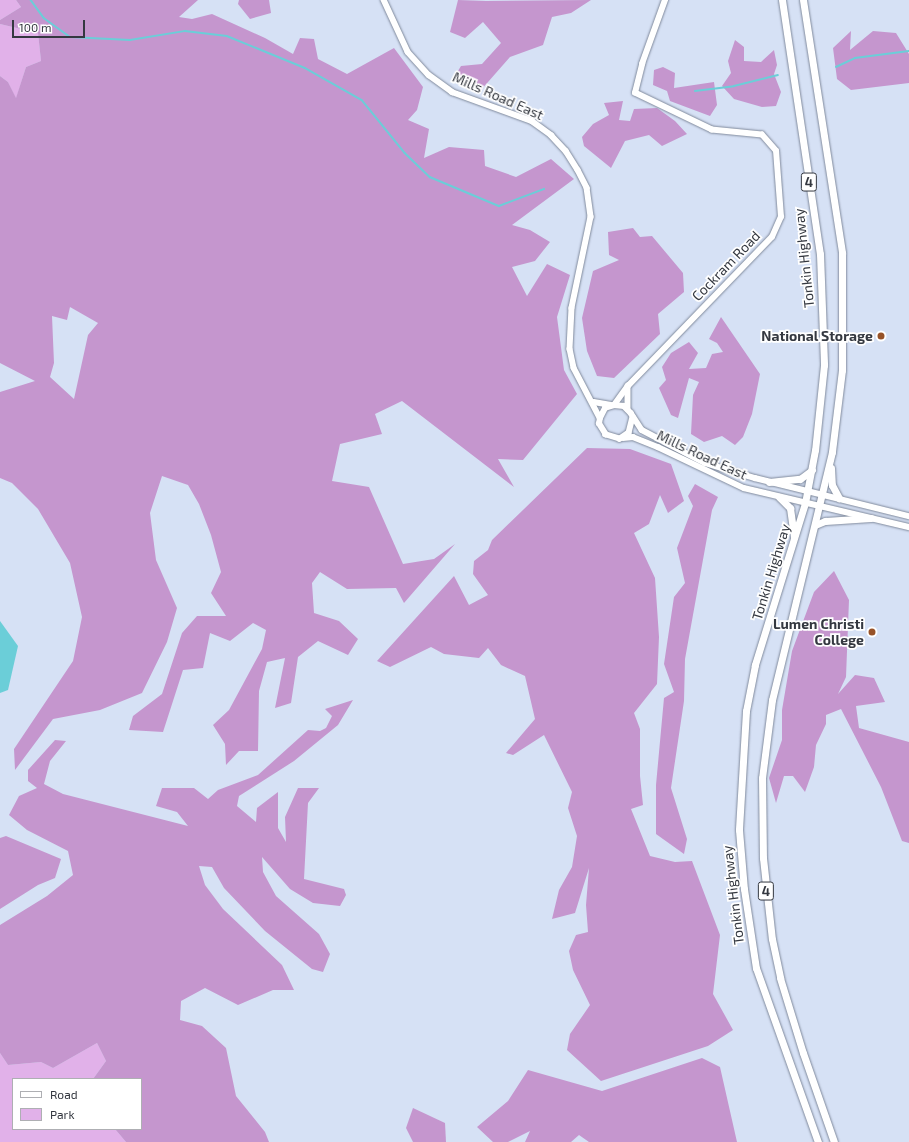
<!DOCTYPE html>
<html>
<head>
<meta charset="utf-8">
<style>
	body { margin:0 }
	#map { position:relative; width:909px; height:1142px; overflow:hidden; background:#d6e1f5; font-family:"Exo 2",sans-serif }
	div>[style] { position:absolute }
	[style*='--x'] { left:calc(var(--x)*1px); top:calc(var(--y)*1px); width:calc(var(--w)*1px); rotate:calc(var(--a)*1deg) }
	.green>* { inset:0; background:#e1b1e9 }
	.forest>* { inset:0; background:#c596ce }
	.water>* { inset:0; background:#6bced8 }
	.stream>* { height:1.5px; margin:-0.75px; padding:0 0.75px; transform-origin:0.75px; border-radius:0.75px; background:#6bced8 }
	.roads { filter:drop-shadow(0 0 1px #808a9c) drop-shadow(0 0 1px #808a9c) }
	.secondary>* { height:5.5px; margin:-2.75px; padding:0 2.75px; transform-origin:2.75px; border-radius:2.75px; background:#fff }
	.highway>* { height:7px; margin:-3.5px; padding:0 3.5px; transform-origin:3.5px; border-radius:3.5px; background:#fff }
	.dots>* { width:11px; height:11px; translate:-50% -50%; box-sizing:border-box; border:2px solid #fff; border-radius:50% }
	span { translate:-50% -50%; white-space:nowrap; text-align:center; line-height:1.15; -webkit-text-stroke:3.5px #fff; paint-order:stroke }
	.shield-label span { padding:1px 3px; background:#fff; border:1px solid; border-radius:3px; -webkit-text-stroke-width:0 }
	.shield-label { font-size:13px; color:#343840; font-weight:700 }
	.street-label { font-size:14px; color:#343840 }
	.poi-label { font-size:14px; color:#343840; font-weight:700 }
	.right { translate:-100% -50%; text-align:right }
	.legend { position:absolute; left:12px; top:1078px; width:130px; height:52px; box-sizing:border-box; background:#fff; border:1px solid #aeafb3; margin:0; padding:5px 7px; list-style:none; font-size:12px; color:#343840 }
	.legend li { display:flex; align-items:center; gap:8px; height:20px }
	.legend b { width:20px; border:1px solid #aeafb3 }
	.scale { position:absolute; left:12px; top:20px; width:73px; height:18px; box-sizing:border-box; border:2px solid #343840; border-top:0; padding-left:5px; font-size:12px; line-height:14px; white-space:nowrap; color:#343840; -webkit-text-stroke:3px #fff; paint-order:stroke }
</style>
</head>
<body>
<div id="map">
	<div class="green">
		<i style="clip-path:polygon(0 0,16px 0,21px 7px,0 20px)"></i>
		<i style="clip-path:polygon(0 24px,38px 33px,41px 61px,26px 67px,16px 99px,8px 82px,0 76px)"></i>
		<i style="clip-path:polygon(97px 1043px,106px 1061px,93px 1079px,13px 1079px,13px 1129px,115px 1129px,126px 1142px,0 1142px,0 1053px,8px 1065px,41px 1062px,53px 1068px)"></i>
	</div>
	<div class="forest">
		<i style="clip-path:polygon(evenodd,16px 0,198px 0,179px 17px,192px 19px,212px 14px,265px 38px,293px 54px,300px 38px,314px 39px,318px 59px,347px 74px,394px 48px,423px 87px,417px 110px,408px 120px,429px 129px,424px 158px,449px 147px,484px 150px,485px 166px,516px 177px,551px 159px,574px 179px,512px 225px,530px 230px,550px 242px,535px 261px,512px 267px,527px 296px,547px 264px,570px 275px,557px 317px,564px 370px,577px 394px,523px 460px,498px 459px,514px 487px,402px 401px,375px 414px,382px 434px,340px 444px,332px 481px,369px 487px,403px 564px,434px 559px,455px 544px,404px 603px,396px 588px,347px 589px,320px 572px,312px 583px,314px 613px,339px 621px,358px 639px,348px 655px,318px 641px,298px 657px,291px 703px,275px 708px,285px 658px,267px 662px,259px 691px,258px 751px,239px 751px,226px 765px,225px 744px,213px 725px,229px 710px,262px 649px,266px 630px,253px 623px,230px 641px,210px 633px,203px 668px,183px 670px,163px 732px,129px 730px,133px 716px,162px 694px,182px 633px,197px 616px,226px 616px,211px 593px,221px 572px,211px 535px,199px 504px,188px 485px,162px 476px,150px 513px,156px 560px,177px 608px,167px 642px,142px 693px,100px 710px,53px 719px,15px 770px,14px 749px,73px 661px,82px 617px,70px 563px,38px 509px,12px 483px,0 478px,0 392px,35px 381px,0 363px,0 76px,8px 82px,16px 98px,26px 67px,41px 61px,38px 33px,0 24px,0 20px,21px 7px,16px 0,70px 307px,98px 323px,88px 335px,74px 399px,50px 377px,54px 363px,52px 316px,67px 320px,70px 307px)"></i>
		<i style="clip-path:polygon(239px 0,269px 0,271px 13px,250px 19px,238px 4px)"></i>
		<i style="clip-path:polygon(458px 0,486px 1px,591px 0,571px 13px,552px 17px,543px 45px,510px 57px,481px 90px,453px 79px,461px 66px,482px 64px,501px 43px,483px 22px,465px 38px,450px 32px)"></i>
		<i style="clip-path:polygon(851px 31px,850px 50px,873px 31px,896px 33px,909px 54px,909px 83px,851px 90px,837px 79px,833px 48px)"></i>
		<i style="clip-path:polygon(735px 40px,744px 47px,744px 61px,761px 62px,774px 50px,777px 65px,774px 74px,781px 92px,776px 106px,762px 107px,734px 99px,722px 86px,731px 73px,728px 61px)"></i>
		<i style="clip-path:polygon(663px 67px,675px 73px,674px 88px,714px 82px,717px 105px,710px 116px,670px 101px,667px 91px,653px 85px,654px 70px)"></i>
		<i style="clip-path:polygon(623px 101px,619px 120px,630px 121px,634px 109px,657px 108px,675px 121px,687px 134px,662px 146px,649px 135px,625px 141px,611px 168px,584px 146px,582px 137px,593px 124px,609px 115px,604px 103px)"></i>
		<i style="clip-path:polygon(633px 228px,640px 237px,652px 236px,683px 273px,684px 292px,658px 314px,660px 334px,614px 378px,597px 376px,587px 351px,582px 318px,593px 271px,619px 260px,609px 255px,608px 232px)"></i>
		<i style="clip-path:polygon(721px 317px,760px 374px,752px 414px,743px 437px,735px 445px,722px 436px,704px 442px,691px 434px,693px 395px,699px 382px,689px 378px,678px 418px,671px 415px,659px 388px,666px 380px,662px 367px,671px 353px,689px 342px,698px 353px,689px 369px,706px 368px,712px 354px,723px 352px,717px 343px,709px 339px)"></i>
		<i style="clip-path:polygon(587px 448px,630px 449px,671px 464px,684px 501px,668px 513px,660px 495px,649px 524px,634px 533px,655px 578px,659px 637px,657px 684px,634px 713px,640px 729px,640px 776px,643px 805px,631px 809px,650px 856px,675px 862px,692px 861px,720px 935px,713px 994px,733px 1030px,708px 1046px,601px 1081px,567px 1050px,570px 1034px,590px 1005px,573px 970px,569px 951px,576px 935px,588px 932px,586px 905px,589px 868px,575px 913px,552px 919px,559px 890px,572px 867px,577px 836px,568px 808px,572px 792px,544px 735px,513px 755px,506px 753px,535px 719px,525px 676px,501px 665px,488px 648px,479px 658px,444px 654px,431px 647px,390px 667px,377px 661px,454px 576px,469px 605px,488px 595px,473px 574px,474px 561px,488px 550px,492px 540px)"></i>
		<i style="clip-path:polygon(695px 484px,718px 497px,712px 510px,685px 659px,684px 701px,671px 788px,687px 839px,684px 854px,656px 834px,656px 785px,664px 698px,674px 692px,664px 664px,674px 597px,685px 583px,677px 548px,693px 506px,688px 496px)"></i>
		<i style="clip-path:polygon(834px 571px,849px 600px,846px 677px,838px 694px,855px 675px,874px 678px,885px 702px,856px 706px,859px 728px,909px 742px,909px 843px,902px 841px,881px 787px,841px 709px,826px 715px,826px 724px,816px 745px,814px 767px,805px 792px,793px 776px,784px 776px,776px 803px,769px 778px,782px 740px,782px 710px,792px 651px,814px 592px)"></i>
		<i style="clip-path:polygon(353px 700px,338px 725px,294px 761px,239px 796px,237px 806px,256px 822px,257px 808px,278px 792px,278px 828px,286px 842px,285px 817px,298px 788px,319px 788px,308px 803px,304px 879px,344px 889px,346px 895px,340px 906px,313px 903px,290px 889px,262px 857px,263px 872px,276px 896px,319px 934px,330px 954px,323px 972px,312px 969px,265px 931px,224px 888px,212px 867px,199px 866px,205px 885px,223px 909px,282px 965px,294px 990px,273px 990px,238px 1005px,205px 988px,181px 1001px,180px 1020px,202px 1026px,226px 1048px,236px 1096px,265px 1132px,269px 1142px,126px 1142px,115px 1129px,141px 1129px,141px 1079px,93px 1079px,106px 1061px,97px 1043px,53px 1068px,41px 1062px,8px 1065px,0 1053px,0 925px,47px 896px,73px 875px,68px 851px,27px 830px,9px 815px,19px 796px,37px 788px,28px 781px,28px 770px,55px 740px,66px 741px,50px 761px,44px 784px,63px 794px,188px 826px,177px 812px,156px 806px,162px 788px,194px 788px,208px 799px,218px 790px,258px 775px,308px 730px,320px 731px,326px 728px,332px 716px,325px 709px)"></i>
		<i style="clip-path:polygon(6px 836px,61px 859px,55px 878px,38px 885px,0 909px,0 838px)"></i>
		<i style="clip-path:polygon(702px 1058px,720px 1067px,737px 1142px,589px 1142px,579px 1135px,571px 1142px,525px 1142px,530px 1131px,508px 1142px,493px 1142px,477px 1127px,508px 1101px,528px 1070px,602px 1091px)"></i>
		<i style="clip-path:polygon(413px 1108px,445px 1123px,446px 1142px,413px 1142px,406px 1128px)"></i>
	</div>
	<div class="water">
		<i style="clip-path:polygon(0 621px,18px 646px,8px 690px,0 693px)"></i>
	</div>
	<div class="stream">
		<i style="--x:31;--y:0;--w:22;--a:54"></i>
		<i style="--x:44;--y:18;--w:32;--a:36"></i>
		<i style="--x:70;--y:37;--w:60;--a:2.9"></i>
		<i style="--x:130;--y:40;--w:56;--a:-9.3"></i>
		<i style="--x:185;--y:31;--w:42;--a:6.8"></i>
		<i style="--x:227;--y:36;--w:84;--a:22.3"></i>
		<i style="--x:305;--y:68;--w:65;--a:29.3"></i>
		<i style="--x:362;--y:100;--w:68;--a:50.9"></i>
		<i style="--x:405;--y:153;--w:35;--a:44"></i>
		<i style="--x:430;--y:177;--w:75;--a:22.8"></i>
		<i style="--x:499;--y:206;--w:48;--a:-20.7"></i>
		<i style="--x:836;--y:67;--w:21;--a:-25"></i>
		<i style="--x:855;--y:58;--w:54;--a:-7.4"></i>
		<i style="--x:695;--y:91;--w:39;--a:-7"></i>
		<i style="--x:734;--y:86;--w:45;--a:-14"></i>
	</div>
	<div class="roads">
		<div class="secondary">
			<i style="--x:384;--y:0;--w:57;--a:65.2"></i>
			<i style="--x:408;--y:52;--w:31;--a:48"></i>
			<i style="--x:429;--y:75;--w:29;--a:36"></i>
			<i style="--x:452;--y:92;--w:85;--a:19.9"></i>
			<i style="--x:532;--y:121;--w:24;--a:36"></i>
			<i style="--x:551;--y:135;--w:22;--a:47"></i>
			<i style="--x:566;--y:151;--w:22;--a:58"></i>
			<i style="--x:578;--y:170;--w:20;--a:63"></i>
			<i style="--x:587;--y:188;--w:29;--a:82"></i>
			<i style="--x:591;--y:217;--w:93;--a:101.8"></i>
			<i style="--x:572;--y:308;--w:41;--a:92.8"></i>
			<i style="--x:570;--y:349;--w:19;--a:78"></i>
			<i style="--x:574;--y:368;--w:56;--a:62.5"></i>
			<i style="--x:628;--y:386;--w:23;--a:90"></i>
			<i style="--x:594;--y:402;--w:17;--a:10"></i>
			<i style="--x:614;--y:405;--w:24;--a:-54"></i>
			<i style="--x:628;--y:386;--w:207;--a:-46"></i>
			<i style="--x:772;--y:237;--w:22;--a:-66"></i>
			<i style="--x:781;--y:217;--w:66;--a:-94.3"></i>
			<i style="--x:776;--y:151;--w:21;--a:-131"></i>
			<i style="--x:762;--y:135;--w:50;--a:-174.3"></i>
			<i style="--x:712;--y:130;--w:85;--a:-154.3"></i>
			<i style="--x:635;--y:93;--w:30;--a:-76"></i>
			<i style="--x:642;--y:64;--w:68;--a:-70.2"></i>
			<i style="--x:633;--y:417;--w:16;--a:104"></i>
			<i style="--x:629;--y:433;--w:11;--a:146"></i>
			<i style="--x:620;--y:439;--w:15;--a:-164"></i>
			<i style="--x:606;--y:435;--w:13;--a:-122"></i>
			<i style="--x:599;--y:424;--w:6;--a:-81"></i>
			<i style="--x:600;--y:418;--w:11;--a:-63"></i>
			<i style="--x:605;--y:408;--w:9;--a:-18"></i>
			<i style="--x:614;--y:405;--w:10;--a:6"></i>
			<i style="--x:624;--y:406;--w:10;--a:45"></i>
			<i style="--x:631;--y:413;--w:20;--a:57"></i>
			<i style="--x:642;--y:430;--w:71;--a:27.6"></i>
			<i style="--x:705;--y:463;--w:52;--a:16.7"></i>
			<i style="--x:755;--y:478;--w:159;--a:13.9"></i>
			<i style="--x:623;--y:438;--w:10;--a:-6"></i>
			<i style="--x:633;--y:437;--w:27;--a:22"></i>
			<i style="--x:658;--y:447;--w:95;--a:25.5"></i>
			<i style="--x:744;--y:488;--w:170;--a:13.3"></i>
		</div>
		<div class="highway">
			<i style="--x:782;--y:0;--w:257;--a:81.5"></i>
			<i style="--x:820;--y:254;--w:111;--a:87.9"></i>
			<i style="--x:824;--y:365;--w:85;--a:96"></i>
			<i style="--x:815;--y:450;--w:54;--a:100.7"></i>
			<i style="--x:805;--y:503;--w:170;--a:107.2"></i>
			<i style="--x:755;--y:665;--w:47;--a:101.1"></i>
			<i style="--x:746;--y:711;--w:119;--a:93.4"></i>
			<i style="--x:739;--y:830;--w:59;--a:85.2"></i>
			<i style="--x:744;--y:889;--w:80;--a:81.4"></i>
			<i style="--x:756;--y:968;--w:185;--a:70.4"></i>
			<i style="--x:803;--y:0;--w:256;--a:81.2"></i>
			<i style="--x:842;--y:253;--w:117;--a:90"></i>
			<i style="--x:842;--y:370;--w:83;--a:97"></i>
			<i style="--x:832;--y:452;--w:255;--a:103.6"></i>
			<i style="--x:772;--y:700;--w:79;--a:97.3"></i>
			<i style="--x:762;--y:778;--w:80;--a:89.3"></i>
			<i style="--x:763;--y:858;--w:81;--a:83.7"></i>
			<i style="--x:772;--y:939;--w:40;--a:78"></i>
			<i style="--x:780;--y:978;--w:78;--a:73"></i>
			<i style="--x:803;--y:1053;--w:94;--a:70.8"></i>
			<i style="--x:831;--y:468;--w:17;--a:87"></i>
			<i style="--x:832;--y:485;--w:15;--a:62"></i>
			<i style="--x:769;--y:482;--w:31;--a:-6"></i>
			<i style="--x:800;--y:479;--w:15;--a:-37"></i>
			<i style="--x:779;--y:497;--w:16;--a:45"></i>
			<i style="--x:790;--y:508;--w:29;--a:82"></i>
			<i style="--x:815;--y:525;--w:11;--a:-22"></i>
			<i style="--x:825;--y:521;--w:46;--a:-3.7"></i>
		</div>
	</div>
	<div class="dots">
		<i style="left:881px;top:336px;background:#975228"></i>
		<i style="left:872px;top:632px;background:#975228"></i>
	</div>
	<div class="shield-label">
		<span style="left:809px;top:182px">4</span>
		<span style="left:766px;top:891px">4</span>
	</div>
	<div class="street-label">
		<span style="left:498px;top:96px;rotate:24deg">Mills Road East</span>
		<span style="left:804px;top:258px;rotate:-96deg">Tonkin Highway</span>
		<span style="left:726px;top:266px;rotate:-46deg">Cockram Road</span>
		<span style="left:702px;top:455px;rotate:25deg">Mills Road East</span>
		<span style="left:771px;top:572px;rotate:-73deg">Tonkin Highway</span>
		<span style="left:733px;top:895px;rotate:-97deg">Tonkin Highway</span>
	</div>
	<div class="poi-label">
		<span class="right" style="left:873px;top:336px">National Storage</span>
		<span class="right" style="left:864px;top:632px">Lumen Christi<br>College</span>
	</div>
	<ul class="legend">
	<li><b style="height:5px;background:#fff"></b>Road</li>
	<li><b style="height:11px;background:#e1b1e9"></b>Park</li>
	</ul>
	<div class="scale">100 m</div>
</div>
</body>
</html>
